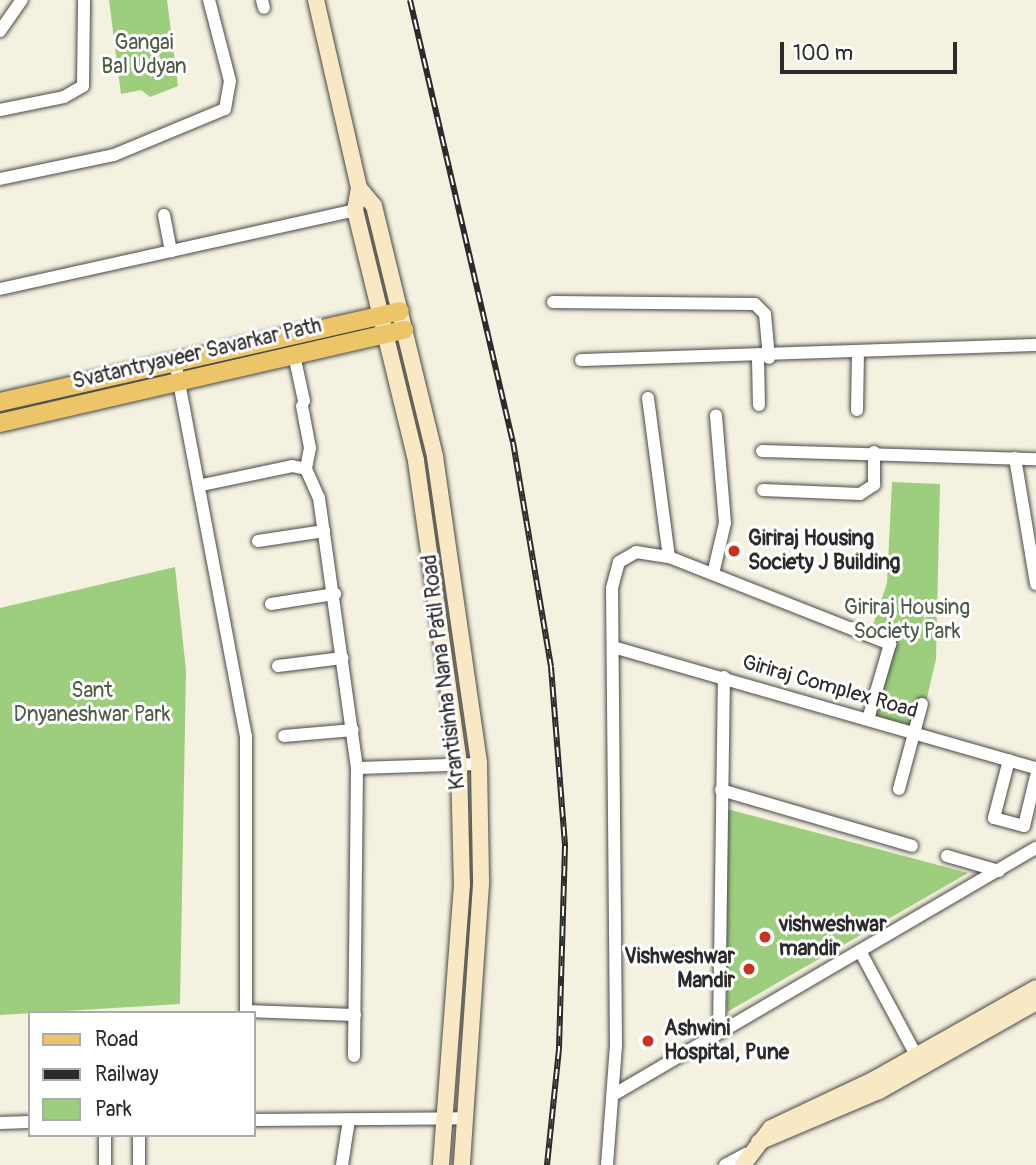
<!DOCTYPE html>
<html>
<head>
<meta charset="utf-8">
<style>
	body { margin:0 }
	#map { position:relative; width:1036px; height:1165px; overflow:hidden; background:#f4f1e0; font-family:Pangolin,sans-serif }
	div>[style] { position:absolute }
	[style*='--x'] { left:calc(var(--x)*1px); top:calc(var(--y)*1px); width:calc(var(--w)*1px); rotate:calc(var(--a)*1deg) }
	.green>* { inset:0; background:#9dce7d }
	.roads { filter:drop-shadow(0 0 2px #494946) drop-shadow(0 0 2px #494946) }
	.street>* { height:12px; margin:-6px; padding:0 6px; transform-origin:6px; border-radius:6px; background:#fff }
	.secondary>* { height:16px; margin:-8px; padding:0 8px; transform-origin:8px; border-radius:8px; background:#f8e8c3 }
	.primary>* { height:18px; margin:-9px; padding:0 9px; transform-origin:9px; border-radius:9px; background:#edc569 }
	.rail>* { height:6px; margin-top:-3px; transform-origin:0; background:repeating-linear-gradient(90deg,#fff 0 10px,#2b2b2b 0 20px); box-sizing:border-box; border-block:2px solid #2b2b2b }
	.dots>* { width:19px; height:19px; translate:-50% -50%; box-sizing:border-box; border:4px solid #fff; border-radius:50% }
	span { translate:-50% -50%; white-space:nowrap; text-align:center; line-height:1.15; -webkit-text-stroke:6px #fff; paint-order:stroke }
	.park-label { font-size:21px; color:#4d5c44 }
	.street-label { font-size:21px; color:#2b2b2b }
	.poi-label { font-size:21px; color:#2b2b2b; font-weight:700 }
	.left { translate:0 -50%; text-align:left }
	.right { translate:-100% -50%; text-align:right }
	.legend { position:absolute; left:28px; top:1011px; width:228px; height:126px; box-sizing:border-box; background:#fff; border:2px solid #aaa; margin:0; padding:9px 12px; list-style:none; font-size:21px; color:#2b2b2b }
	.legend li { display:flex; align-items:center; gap:14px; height:35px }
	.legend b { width:35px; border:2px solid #aaa }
	.scale { position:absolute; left:780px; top:42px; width:177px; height:32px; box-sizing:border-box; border:4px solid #2b2b2b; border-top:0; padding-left:9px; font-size:21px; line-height:24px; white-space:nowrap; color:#2b2b2b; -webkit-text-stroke:5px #fff; paint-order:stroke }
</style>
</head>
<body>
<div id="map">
	<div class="green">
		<i style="clip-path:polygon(109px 0,167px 0,178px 86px,150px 97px,141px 90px,121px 94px)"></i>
		<i style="clip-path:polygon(892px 482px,940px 484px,936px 659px,919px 732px,868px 719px,890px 644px,870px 634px,887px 583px)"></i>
		<i style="clip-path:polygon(175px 567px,186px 671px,180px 1004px,0 1015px,0 608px)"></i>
		<i style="clip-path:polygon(727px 809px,968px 873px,727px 1012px)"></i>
	</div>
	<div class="roads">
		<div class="street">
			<i style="--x:262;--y:0;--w:8;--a:76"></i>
			<i style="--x:0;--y:31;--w:38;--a:-55"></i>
			<i style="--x:0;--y:110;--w:65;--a:-11.5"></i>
			<i style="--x:64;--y:97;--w:22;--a:-30"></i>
			<i style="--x:83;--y:86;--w:86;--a:-89.3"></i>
			<i style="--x:0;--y:179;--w:116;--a:-11.9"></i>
			<i style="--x:114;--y:155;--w:120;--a:-22.5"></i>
			<i style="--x:225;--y:109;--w:28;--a:-80"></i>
			<i style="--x:230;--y:81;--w:84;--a:-104.5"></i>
			<i style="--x:164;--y:215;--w:37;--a:79"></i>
			<i style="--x:0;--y:289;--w:364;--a:-12.5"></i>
			<i style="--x:553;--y:302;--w:202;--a:0.6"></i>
			<i style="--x:755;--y:304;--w:14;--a:45"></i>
			<i style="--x:765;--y:314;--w:44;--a:84.8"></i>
			<i style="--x:294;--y:355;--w:47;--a:77.7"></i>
			<i style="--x:758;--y:359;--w:46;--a:88.8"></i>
			<i style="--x:581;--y:360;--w:455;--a:-1.9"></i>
			<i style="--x:175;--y:361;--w:382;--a:79.3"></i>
			<i style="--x:246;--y:736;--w:277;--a:90"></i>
			<i style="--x:648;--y:398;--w:160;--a:82.5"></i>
			<i style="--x:302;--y:406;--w:43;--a:79.2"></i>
			<i style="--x:310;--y:448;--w:21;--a:101"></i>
			<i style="--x:857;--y:410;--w:55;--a:-89"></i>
			<i style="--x:762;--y:451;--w:274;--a:1.7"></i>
			<i style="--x:1015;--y:458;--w:128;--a:80.5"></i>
			<i style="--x:202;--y:485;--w:92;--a:-11.9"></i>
			<i style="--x:292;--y:466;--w:14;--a:12"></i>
			<i style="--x:306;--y:469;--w:32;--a:66"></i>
			<i style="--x:319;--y:498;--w:273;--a:82"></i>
			<i style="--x:357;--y:768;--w:288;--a:90.6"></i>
			<i style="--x:763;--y:490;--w:97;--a:2.4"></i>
			<i style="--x:860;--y:494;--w:17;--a:-33"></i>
			<i style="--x:874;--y:485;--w:33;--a:-90"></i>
			<i style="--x:258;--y:541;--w:67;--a:-8.6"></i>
			<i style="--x:713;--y:574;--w:52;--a:-76.8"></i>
			<i style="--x:725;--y:523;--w:108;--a:-94.8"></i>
			<i style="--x:271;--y:604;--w:65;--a:-8.9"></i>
			<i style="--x:613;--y:647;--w:440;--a:16"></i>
			<i style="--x:278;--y:666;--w:65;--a:-7"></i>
			<i style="--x:284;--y:736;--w:69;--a:-5"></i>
			<i style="--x:1009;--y:760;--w:60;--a:104.5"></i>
			<i style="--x:994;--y:818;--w:31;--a:15"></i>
			<i style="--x:1024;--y:826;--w:51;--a:-76.5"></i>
			<i style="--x:357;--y:768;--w:122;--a:-1.9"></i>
			<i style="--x:899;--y:789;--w:88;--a:-74.9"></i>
			<i style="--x:721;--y:790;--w:199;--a:16.3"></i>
			<i style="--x:947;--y:856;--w:54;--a:16.1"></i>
			<i style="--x:860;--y:951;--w:120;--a:61.7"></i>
			<i style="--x:246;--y:1011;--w:109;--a:2.1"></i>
			<i style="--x:719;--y:1031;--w:354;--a:-89.2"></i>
			<i style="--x:613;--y:1095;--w:490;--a:-30.3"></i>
			<i style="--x:254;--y:1120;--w:211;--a:-0.5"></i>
			<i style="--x:0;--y:1123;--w:30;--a:-2"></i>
			<i style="--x:105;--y:1135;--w:30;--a:90"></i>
			<i style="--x:139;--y:1135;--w:30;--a:90"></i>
			<i style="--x:342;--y:1165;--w:46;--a:-81.2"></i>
			<i style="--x:607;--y:1165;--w:121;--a:-85.7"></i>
			<i style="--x:616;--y:1044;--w:456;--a:-90.5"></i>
			<i style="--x:612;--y:588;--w:27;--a:-75"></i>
			<i style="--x:619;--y:562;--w:20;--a:-30"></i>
			<i style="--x:636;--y:552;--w:33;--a:9"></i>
			<i style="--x:669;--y:557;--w:238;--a:21.5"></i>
			<i style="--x:890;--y:644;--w:78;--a:106.3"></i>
			<i style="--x:725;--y:1165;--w:24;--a:-28"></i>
		</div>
		<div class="secondary">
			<i style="--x:316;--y:0;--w:193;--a:77.1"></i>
			<i style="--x:359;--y:188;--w:22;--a:100"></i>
			<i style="--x:355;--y:210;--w:258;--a:76.3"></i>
			<i style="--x:416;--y:461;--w:307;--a:81.9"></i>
			<i style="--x:459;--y:765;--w:120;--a:88.6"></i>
			<i style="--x:462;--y:885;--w:281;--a:94.3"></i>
			<i style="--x:359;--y:188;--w:23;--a:50"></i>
			<i style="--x:374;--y:206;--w:258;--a:76.3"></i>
			<i style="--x:435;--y:457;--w:310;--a:81.8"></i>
			<i style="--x:479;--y:764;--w:120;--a:89"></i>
			<i style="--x:481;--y:884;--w:282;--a:93.9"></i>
			<i style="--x:759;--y:1142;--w:130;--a:-23"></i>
			<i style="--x:879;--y:1091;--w:180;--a:-29.5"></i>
			<i style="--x:743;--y:1165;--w:46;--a:-52.9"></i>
			<i style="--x:771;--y:1128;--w:113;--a:-25.2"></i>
			<i style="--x:873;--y:1080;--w:187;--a:-29.4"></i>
		</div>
		<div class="primary">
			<i style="--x:0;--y:402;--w:410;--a:-12.8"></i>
			<i style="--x:0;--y:423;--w:415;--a:-13"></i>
		</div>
	</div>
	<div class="rail">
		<i style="--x:410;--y:0;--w:454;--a:76.9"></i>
		<i style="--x:513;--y:442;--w:228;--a:80.4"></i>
		<i style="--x:551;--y:667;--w:180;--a:85.5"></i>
		<i style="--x:565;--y:846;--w:203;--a:91.7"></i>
		<i style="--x:559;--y:1049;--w:117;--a:95.9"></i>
	</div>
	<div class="dots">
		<i style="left:734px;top:551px;background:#c8321e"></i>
		<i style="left:765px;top:937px;background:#c8321e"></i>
		<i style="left:749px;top:969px;background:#c8321e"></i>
		<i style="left:648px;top:1041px;background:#c8321e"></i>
	</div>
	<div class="park-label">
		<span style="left:144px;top:55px">Gangai<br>Bal Udyan</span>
		<span style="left:907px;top:620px">Giriraj Housing<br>Society Park</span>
		<span style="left:92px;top:703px">Sant<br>Dnyaneshwar Park</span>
	</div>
	<div class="street-label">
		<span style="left:197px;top:354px;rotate:-13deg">Svatantryaveer Savarkar Path</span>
		<span style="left:444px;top:672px;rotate:-97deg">Krantisinha Nana Patil Road</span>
		<span style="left:830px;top:687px;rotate:16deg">Giriraj Complex Road</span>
	</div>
	<div class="poi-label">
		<span class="left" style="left:748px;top:551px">Giriraj Housing<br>Society J Building</span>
		<span class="left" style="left:779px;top:937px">vishweshwar<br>mandir</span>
		<span class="right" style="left:735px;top:969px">Vishweshwar<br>Mandir</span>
		<span class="left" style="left:664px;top:1041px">Ashwini<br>Hospital, Pune</span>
	</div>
	<ul class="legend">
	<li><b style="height:9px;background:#edc569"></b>Road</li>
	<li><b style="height:9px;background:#2b2b2b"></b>Railway</li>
	<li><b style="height:19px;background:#9dce7d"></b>Park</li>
	</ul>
	<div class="scale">100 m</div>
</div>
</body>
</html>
